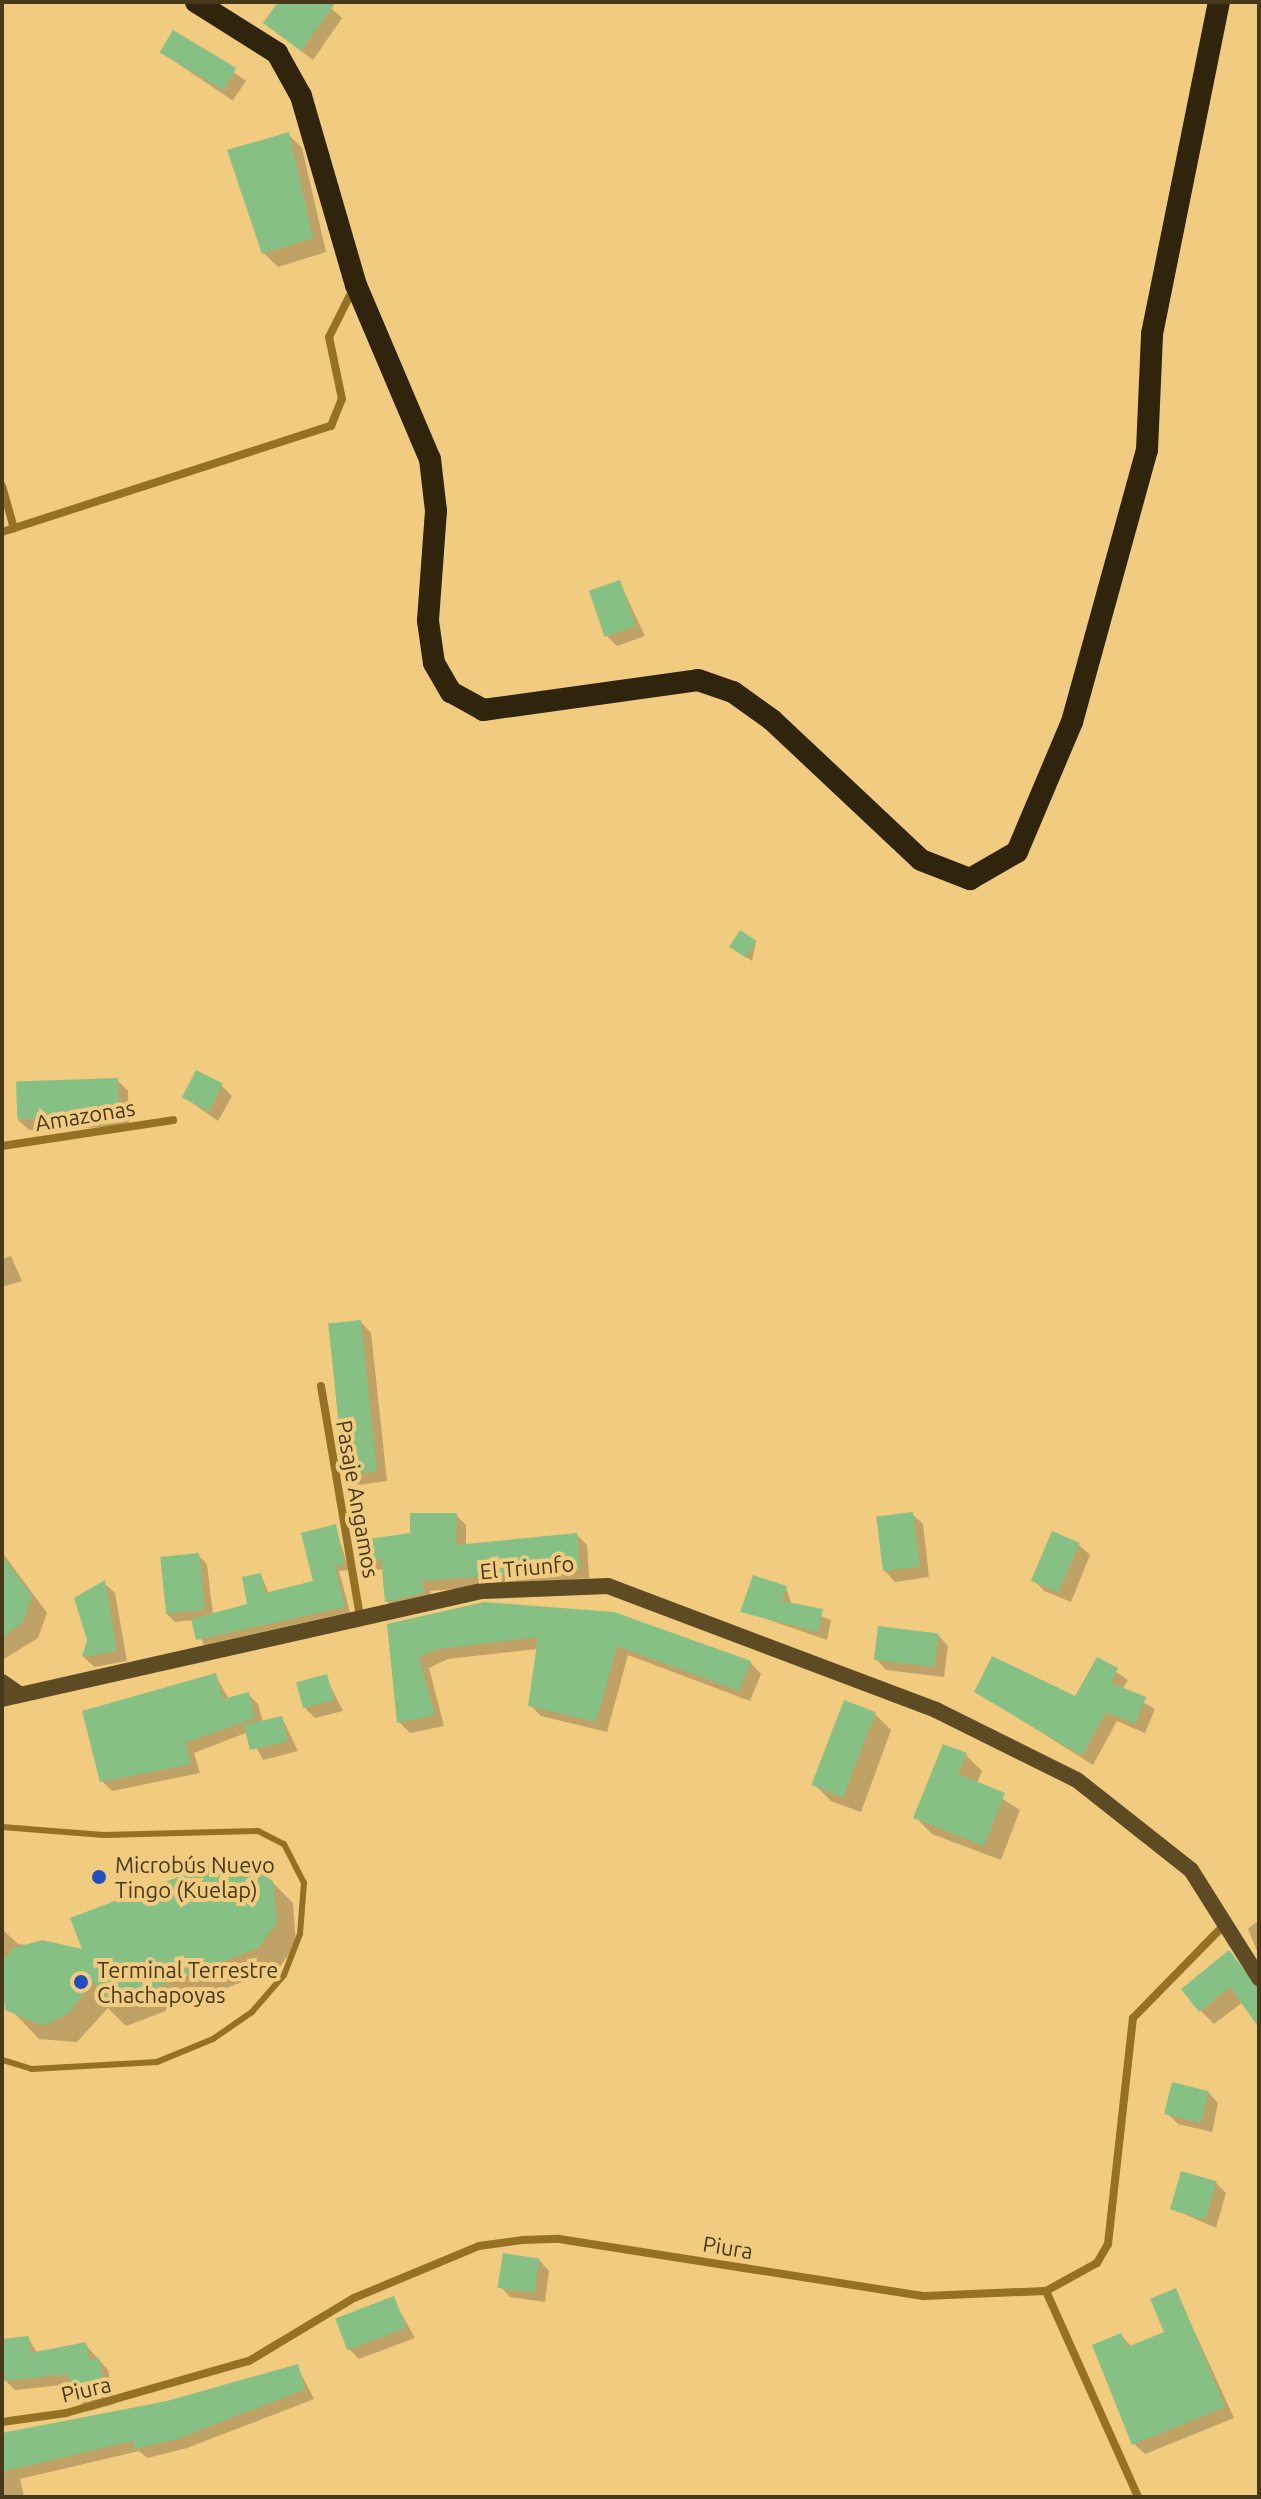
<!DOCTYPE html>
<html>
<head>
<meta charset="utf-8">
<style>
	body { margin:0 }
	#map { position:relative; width:1261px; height:2499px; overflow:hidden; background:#f0cb80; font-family:Ubuntu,sans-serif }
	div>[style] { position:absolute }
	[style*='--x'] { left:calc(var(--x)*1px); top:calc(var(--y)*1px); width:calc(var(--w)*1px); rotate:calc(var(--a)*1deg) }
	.shadow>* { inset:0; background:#0003; transform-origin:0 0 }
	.building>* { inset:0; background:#87c085; transform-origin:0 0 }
	.service>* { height:6px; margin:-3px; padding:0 3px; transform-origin:3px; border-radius:3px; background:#947124 }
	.minor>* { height:8px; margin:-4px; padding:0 4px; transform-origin:4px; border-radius:4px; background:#947124 }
	.secondary>* { height:16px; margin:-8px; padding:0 8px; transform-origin:8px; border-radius:8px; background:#5e4b24 }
	.trunk>* { height:22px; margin:-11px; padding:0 11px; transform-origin:11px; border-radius:11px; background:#30240d }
	.dots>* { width:22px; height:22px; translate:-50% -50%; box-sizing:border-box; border:4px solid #f0cb80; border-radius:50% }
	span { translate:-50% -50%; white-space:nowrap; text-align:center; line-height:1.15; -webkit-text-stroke:8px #f0cb80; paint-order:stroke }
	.street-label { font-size:22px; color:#48391a }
	.poi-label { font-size:22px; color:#48391a }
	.left { translate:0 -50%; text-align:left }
	.frame { position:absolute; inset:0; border:4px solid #48391a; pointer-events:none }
</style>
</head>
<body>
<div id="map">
	<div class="shadow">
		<i style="clip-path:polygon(280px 2px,324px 2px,342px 18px,313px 60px,265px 23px)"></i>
		<i style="left:174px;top:32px;width:87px;height:24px;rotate:34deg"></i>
		<i style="clip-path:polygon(288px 134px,302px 148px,326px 252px,278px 267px,264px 253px)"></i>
		<i style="clip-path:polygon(620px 583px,645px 636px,617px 646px,607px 636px)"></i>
		<i style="clip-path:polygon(756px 942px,752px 961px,737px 951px)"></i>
		<i style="clip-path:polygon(117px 1080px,128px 1091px,129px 1126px,29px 1130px,18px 1120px)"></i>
		<i style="clip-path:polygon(222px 1086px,232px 1096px,218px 1121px,184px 1097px)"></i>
		<i style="clip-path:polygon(11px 1256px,22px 1281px,2px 1287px,2px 1259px)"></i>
		<i style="clip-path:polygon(361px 1322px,371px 1333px,387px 1481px,358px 1485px,348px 1474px)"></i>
		<i style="clip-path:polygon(912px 1514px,923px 1524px,929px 1577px,895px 1582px,885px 1571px)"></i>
		<i style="clip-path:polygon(456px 1515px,466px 1525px,466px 1546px,577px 1535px,587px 1545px,589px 1578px,430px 1591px,433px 1603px,397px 1611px,387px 1601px,384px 1569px,370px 1571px,360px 1561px)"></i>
		<i style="clip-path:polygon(335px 1526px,349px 1570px,339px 1571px,350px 1612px,204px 1645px,193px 1620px,175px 1622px,166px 1613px,198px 1555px,207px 1564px,213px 1615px,249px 1606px,261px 1575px,269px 1594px,316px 1582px)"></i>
		<i style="clip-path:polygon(1079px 1545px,1090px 1555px,1071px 1602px,1044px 1591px,1034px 1580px)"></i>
		<i style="clip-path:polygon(2px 1552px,47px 1613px,38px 1638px,4px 1659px)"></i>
		<i style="clip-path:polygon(104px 1583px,115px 1593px,127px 1661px,94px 1667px,84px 1657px)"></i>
		<i style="clip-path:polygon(786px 1588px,792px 1605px,831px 1620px,827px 1640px,743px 1611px)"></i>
		<i style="clip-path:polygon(485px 1604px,750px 1662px,761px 1674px,750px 1701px,628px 1655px,607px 1732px,541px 1716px,530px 1705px,538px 1649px,448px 1659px,429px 1668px,444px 1726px,410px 1733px,399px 1722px,389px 1625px)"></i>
		<i style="clip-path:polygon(938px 1635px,948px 1646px,944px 1677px,886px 1670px,876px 1659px)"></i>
		<i style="clip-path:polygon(1098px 1660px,1128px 1680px,1122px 1690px,1155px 1709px,1145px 1733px,1117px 1721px,1093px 1765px,977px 1692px,1076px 1699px)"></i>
		<i style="clip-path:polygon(215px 1675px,229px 1699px,248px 1694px,258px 1704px,263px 1723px,282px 1718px,298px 1751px,263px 1760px,248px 1732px,194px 1753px,200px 1773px,112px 1791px,102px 1781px)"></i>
		<i style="clip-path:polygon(326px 1677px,343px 1711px,315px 1718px,305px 1708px)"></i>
		<i style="clip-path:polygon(875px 1714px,891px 1730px,861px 1812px,831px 1801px,815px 1785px)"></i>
		<i style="clip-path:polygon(966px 1755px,982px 1771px,977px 1783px,1020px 1810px,1001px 1860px,932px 1834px,916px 1818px)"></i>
		<i style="clip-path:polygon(272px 1882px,293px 1903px,296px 1945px,279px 1968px,126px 2026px,108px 2008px,77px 2042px,39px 2039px,2px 2000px,2px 1929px,18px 1944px,85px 1952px)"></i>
		<i style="clip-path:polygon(1259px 1920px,1259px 1956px,1248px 1929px)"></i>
		<i style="clip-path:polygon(1228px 1953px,1259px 1988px,1259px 2025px,1243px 2002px,1214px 2024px,1200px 2010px)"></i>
		<i style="clip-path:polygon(1208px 2092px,1218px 2103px,1212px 2132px,1178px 2124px,1167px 2113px)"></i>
		<i style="clip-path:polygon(1215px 2182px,1226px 2193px,1216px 2228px,1173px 2209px)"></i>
		<i style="clip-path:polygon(539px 2260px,549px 2271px,545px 2302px,510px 2297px,500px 2286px)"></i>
		<i style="clip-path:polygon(1176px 2291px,1234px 2418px,1145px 2454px,1134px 2444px,1121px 2335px,1131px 2346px,1167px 2333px)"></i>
		<i style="clip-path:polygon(393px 2299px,415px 2338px,359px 2359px,349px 2349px)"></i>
		<i style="clip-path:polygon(28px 2338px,38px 2354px,85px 2344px,108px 2370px,115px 2404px,86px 2412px,72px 2384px,15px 2390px,5px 2380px,2px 2341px)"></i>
		<i style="clip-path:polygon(297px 2366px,314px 2399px,187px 2448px,147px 2458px,139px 2451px,20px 2479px,24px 2497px,2px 2497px,2px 2434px,168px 2403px)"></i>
	</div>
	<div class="building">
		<i style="clip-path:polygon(278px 2px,336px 2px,301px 51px,263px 23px)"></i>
		<i style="left:173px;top:30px;width:74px;height:26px;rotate:31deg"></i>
		<i style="clip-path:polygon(289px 132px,313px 238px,262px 254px,227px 150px)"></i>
		<i style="left:620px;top:580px;width:49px;height:33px;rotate:71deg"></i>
		<i style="left:740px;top:930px;width:20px;height:20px;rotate:33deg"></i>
		<i style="left:196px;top:1070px;width:30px;height:31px;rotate:27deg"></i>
		<i style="left:118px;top:1078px;width:38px;height:102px;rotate:88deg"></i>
		<i style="left:361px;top:1320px;width:152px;height:33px;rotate:84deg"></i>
		<i style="left:913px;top:1512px;width:55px;height:37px;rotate:83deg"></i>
		<i style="clip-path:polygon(410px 1513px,457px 1513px,456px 1545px,577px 1533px,580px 1569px,422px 1581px,424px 1593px,385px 1602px,381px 1559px,358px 1562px,354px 1541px,410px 1533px)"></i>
		<i style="clip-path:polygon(336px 1524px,344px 1564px,335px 1566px,345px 1607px,196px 1640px,191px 1619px,247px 1604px,242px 1577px,261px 1573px,265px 1593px,313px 1581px,301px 1533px)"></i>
		<i style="left:1052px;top:1531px;width:30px;height:54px;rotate:23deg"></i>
		<i style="left:199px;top:1553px;width:57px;height:39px;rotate:84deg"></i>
		<i style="clip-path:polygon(2px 1555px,32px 1596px,23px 1622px,2px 1638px)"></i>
		<i style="clip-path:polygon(753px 1575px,787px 1586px,782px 1601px,823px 1609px,818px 1632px,740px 1612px)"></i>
		<i style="clip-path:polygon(105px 1580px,117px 1651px,82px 1657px,87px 1640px,74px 1598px)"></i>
		<i style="clip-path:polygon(484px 1602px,614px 1612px,751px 1661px,739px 1691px,617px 1646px,596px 1722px,528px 1706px,538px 1637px,437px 1649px,419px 1657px,435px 1715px,397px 1723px,387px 1624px)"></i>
		<i style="left:878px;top:1626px;width:61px;height:34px;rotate:7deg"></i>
		<i style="clip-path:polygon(992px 1656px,1075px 1696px,1097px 1657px,1118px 1668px,1111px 1683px,1146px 1697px,1135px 1724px,1106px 1712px,1082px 1756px,974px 1692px)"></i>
		<i style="clip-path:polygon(216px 1673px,223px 1699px,249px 1692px,255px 1718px,185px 1743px,191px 1764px,100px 1782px,82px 1711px)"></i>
		<i style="left:327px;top:1674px;width:27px;height:32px;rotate:75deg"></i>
		<i style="left:844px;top:1700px;width:34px;height:91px;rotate:21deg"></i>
		<i style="left:282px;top:1716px;width:26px;height:39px;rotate:77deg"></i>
		<i style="clip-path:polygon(943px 1744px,967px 1753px,958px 1774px,1005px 1793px,984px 1846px,913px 1818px)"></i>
		<i style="clip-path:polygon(223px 1860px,241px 1860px,273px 1881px,277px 1923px,258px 1948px,104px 2007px,94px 1981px,68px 2014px,43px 2026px,5px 2010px,2px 1961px,14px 1948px,42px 1940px,82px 1949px,70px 1918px)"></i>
		<i style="clip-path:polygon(1229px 1950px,1259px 1989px,1259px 2028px,1230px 1987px,1199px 2012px,1181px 1989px)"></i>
		<i style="left:1172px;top:2082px;width:38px;height:33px;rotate:14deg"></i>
		<i style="left:1181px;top:2171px;width:37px;height:40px;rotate:16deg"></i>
		<i style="left:503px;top:2253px;width:37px;height:35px;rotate:9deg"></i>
		<i style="clip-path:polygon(1176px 2288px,1225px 2407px,1132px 2445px,1092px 2345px,1121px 2333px,1127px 2347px,1164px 2332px,1150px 2299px)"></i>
		<i style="left:394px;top:2296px;width:34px;height:63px;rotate:69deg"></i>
		<i style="clip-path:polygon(29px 2336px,30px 2353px,86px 2342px,89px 2360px,99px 2358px,106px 2394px,75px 2403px,68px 2374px,3px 2381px,2px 2339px)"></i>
		<i style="clip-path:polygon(298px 2364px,305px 2389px,177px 2439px,135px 2449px,133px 2441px,2px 2472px,2px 2433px,167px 2401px)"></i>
	</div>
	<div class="service">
		<i style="--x:2;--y:1827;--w:102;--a:4.5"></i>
		<i style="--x:104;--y:1835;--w:154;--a:-1.5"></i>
		<i style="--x:258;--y:1831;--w:29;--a:27"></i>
		<i style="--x:284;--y:1844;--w:44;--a:62.9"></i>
		<i style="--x:304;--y:1883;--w:51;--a:94.5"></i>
		<i style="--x:300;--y:1934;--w:44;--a:111.3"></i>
		<i style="--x:284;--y:1975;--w:49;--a:130.9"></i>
		<i style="--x:252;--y:2012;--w:47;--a:145.3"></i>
		<i style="--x:213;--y:2039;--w:61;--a:157.7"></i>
		<i style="--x:157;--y:2062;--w:125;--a:176.8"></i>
		<i style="--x:32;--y:2069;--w:31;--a:-163"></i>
	</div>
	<div class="minor">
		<i style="--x:2;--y:486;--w:44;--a:74.1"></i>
		<i style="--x:2;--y:532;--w:346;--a:-17.9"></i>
		<i style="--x:331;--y:426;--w:29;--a:-68"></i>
		<i style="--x:342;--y:399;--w:63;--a:-101.8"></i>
		<i style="--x:329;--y:337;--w:54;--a:-63.4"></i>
		<i style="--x:2;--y:1146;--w:173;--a:-8.6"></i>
		<i style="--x:321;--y:1386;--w:234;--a:80.4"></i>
		<i style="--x:1046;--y:2291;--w:226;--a:65.9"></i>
		<i style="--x:2;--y:2422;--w:65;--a:-8"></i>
		<i style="--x:66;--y:2413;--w:190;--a:-15.9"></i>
		<i style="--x:249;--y:2361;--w:122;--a:-31"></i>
		<i style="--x:354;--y:2298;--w:135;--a:-22.6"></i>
		<i style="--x:479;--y:2246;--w:43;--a:-7.9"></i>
		<i style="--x:522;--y:2240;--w:37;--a:-2"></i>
		<i style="--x:559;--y:2239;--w:370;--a:8.9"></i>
		<i style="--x:925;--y:2296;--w:121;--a:-2.4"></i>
		<i style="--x:1046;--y:2291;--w:58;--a:-28.8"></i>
		<i style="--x:1097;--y:2263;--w:22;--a:-60"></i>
		<i style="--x:1108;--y:2244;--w:227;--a:-83.7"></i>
		<i style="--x:1133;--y:2018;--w:129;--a:-45.6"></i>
	</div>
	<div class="secondary">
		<i style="--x:2;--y:1682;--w:21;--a:35"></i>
		<i style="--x:2;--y:1699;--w:493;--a:-12.7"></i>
		<i style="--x:483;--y:1591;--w:125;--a:-2.3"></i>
		<i style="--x:608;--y:1586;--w:351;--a:20.7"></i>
		<i style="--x:936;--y:1710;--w:157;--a:26.4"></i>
		<i style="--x:1077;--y:1780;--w:145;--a:38.3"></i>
		<i style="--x:1191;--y:1870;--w:128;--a:57.8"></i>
	</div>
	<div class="trunk">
		<i style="--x:196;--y:2;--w:96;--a:32.2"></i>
		<i style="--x:277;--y:53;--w:49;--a:60.8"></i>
		<i style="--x:301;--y:96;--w:197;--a:73.8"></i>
		<i style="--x:356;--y:285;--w:189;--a:67"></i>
		<i style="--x:430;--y:459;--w:52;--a:83.4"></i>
		<i style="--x:436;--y:511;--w:110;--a:94.2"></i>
		<i style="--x:428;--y:621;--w:42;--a:81.9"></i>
		<i style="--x:434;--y:663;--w:34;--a:60"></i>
		<i style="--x:451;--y:692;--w:37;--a:29"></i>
		<i style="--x:483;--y:710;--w:217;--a:-7.9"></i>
		<i style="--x:698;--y:680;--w:37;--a:19"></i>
		<i style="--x:733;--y:692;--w:48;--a:35.7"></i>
		<i style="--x:772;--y:720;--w:204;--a:43.2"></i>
		<i style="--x:921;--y:860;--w:53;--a:21.2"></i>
		<i style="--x:970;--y:879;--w:54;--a:-29.9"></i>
		<i style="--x:1017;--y:852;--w:141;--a:-67.1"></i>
		<i style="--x:1072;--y:722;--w:282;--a:-74.6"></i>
		<i style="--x:1147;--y:450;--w:116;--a:-87.5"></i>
		<i style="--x:1152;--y:334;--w:339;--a:-78.6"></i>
	</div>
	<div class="dots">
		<i style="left:99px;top:1877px;background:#224fbd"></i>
		<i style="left:81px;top:1982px;background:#224fbd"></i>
	</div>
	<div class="street-label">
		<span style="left:85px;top:1115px;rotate:-9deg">Amazonas</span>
		<span style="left:358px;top:1499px;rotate:80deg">Pasaje Angamos</span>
		<span style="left:527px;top:1567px;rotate:-5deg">El Triunfo</span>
		<span style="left:728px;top:2247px;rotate:9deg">Piura</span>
		<span style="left:86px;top:2389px;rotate:-13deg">Piura</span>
	</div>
	<div class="poi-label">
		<span class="left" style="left:115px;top:1877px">Microbús Nuevo<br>Tingo (Kuelap)</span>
		<span class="left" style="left:97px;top:1982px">Terminal Terrestre<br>Chachapoyas</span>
	</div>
	<div class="frame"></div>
</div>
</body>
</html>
